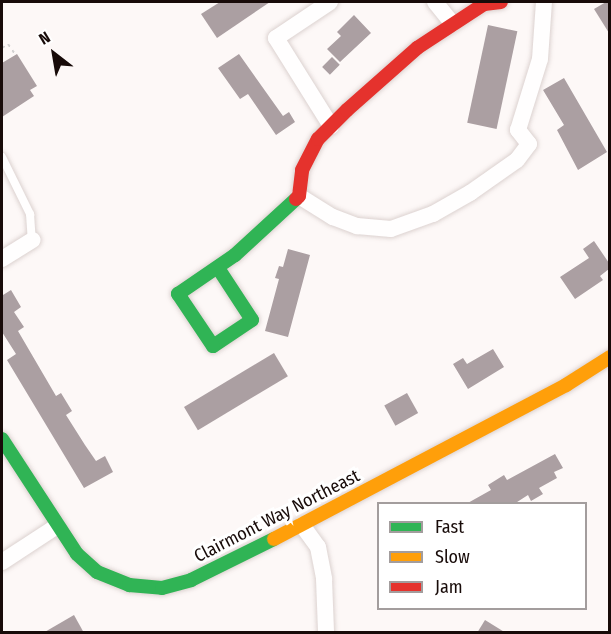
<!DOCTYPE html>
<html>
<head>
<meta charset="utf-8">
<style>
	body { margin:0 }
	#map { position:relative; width:611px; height:634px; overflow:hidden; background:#fdf8f7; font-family:"Fira Sans Condensed",sans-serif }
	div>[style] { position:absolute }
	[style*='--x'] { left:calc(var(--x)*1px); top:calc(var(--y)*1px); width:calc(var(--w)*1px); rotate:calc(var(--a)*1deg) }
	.building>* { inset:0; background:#ab9fa2; transform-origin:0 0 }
	.path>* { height:2px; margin-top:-1px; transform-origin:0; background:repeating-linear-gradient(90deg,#d3d2d2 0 3px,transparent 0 7.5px) }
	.roads { filter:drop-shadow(0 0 2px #dcd2d0) drop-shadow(0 0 2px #dcd2d0) }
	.lane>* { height:8px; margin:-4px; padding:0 4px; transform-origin:4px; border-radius:4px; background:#fffefe }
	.street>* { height:16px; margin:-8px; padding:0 8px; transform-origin:8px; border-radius:8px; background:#fffefe }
	.fast>* { height:14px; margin:-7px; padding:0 7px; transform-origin:7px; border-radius:7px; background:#30b455 }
	.slow>* { height:14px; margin:-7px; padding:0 7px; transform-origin:7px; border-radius:7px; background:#ff9f0a }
	.jam>* { height:14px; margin:-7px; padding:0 7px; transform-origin:7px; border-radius:7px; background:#e5322d }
	span { translate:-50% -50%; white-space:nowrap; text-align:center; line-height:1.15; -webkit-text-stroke:6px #fff; paint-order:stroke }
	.street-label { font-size:18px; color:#180b09 }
	.frame { position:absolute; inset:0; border:3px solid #180b09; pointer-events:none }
	.legend { position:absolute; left:377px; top:502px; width:210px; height:108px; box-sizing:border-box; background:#fff; border:2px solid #a39d9d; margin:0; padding:8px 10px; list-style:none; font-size:18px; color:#180b09 }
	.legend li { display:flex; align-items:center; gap:12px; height:30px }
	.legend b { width:30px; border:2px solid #a39d9d }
	.north { position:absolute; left:24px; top:24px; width:60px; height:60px; -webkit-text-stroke:4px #fff; paint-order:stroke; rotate:329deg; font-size:16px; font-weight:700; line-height:24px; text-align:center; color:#180b09 }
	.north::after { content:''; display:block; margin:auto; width:21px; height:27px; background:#180b09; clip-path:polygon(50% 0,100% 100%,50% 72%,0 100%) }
</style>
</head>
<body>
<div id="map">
	<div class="building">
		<i style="clip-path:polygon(220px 2px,270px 2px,217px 38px,201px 14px)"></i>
		<i style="clip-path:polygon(606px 2px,609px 2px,609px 33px,594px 9px)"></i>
		<i style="clip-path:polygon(354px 15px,371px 33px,340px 62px,327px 49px,341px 36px,337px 32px)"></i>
		<i style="left:488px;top:25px;width:30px;height:100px;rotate:12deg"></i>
		<i style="clip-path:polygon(17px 54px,37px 86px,30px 90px,34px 96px,2px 117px,2px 63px)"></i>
		<i style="clip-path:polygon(239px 54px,283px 116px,289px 112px,295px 122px,276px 135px,248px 94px,240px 99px,218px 68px)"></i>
		<i style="left:332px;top:57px;width:11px;height:14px;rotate:45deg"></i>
		<i style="clip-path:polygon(564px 78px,607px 152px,578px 170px,557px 130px,564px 125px,543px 90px)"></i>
		<i style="clip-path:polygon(594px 241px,609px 263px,609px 269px,600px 276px,603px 280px,575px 299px,560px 277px,589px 258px,583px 249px)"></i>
		<i style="clip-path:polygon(288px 249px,310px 255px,288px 337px,265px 331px,279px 279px,275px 278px,279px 266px,283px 267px)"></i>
		<i style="clip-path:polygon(11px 290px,21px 307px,14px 312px,24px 327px,18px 331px,56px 396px,61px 393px,72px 411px,66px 415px,85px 445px,96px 461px,105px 456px,113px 472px,84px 488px,7px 360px,16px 354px,2px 332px,2px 293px,3px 295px)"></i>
		<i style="clip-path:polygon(493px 349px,504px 367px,468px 389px,453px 364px,463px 358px,467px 364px)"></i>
		<i style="left:274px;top:353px;width:27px;height:105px;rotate:59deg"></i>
		<i style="left:407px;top:393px;width:23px;height:26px;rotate:61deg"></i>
		<i style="clip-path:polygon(555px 454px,563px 468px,554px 472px,557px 478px,539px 488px,543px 494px,531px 501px,528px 495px,514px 504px,466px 504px,491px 490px,488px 485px,504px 475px,507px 480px)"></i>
		<i style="clip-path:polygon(74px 615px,84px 633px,43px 633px)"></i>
		<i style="clip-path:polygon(485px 620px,506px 633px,477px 633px)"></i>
	</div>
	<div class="path">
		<i style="--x:2;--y:48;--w:7;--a:-34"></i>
		<i style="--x:8;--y:44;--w:12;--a:55"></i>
	</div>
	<div class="roads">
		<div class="lane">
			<i style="--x:2;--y:157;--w:64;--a:63.8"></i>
			<i style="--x:30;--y:214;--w:26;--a:86"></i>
		</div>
		<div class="street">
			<i style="--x:330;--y:2;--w:65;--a:146.3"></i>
			<i style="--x:276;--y:38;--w:104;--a:58"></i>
			<i style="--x:435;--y:2;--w:28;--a:51"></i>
			<i style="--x:299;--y:196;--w:40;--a:32"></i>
			<i style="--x:333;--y:217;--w:26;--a:21"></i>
			<i style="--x:357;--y:226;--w:34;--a:5"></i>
			<i style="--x:391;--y:229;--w:45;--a:-19.7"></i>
			<i style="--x:433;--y:214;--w:43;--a:-29.6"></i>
			<i style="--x:470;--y:193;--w:57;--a:-35.1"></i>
			<i style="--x:517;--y:160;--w:20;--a:-53"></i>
			<i style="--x:529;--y:144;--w:18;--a:-128"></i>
			<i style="--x:518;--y:130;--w:74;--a:-72.8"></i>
			<i style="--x:540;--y:59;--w:57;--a:-86"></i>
			<i style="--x:2;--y:259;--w:36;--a:-32"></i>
			<i style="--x:302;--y:525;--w:27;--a:54"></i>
			<i style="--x:318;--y:547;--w:33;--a:79"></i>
			<i style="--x:324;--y:579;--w:53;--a:87.8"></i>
			<i style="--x:2;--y:562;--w:66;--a:-33.2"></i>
		</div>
		<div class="fast">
			<i style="--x:218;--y:268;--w:62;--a:56.8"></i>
			<i style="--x:252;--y:320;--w:47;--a:146.3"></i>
			<i style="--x:213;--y:346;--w:63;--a:-123.9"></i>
			<i style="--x:178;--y:294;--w:69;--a:-34.4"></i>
			<i style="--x:235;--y:255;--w:83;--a:-42.6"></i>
			<i style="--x:2;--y:439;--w:137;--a:56.9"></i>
			<i style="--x:77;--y:554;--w:27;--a:42"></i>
			<i style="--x:97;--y:572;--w:35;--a:22"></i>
			<i style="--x:129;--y:585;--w:33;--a:5"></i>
			<i style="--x:162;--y:588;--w:30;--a:-15"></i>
			<i style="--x:191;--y:580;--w:93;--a:-26.3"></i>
		</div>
		<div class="slow">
			<i style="--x:274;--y:539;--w:330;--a:-27.8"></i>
			<i style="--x:566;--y:385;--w:52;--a:-32.5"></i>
		</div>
		<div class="jam">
			<i style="--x:296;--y:199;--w:4;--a:-45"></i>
			<i style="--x:299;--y:196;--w:26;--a:-83"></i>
			<i style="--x:302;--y:170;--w:35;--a:-63"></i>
			<i style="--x:318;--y:139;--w:41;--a:-45"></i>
			<i style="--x:347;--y:110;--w:94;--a:-41.5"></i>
			<i style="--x:417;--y:48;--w:80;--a:-33.3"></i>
			<i style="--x:484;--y:4;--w:17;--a:-7"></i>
		</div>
	</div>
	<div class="street-label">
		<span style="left:277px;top:516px;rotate:-27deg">Clairmont Way Northeast</span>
	</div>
	<div class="frame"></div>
	<ul class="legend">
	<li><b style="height:8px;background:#30b455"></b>Fast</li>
	<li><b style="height:8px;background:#ff9f0a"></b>Slow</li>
	<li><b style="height:8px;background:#e5322d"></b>Jam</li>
	</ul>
	<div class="north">N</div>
</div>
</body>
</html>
